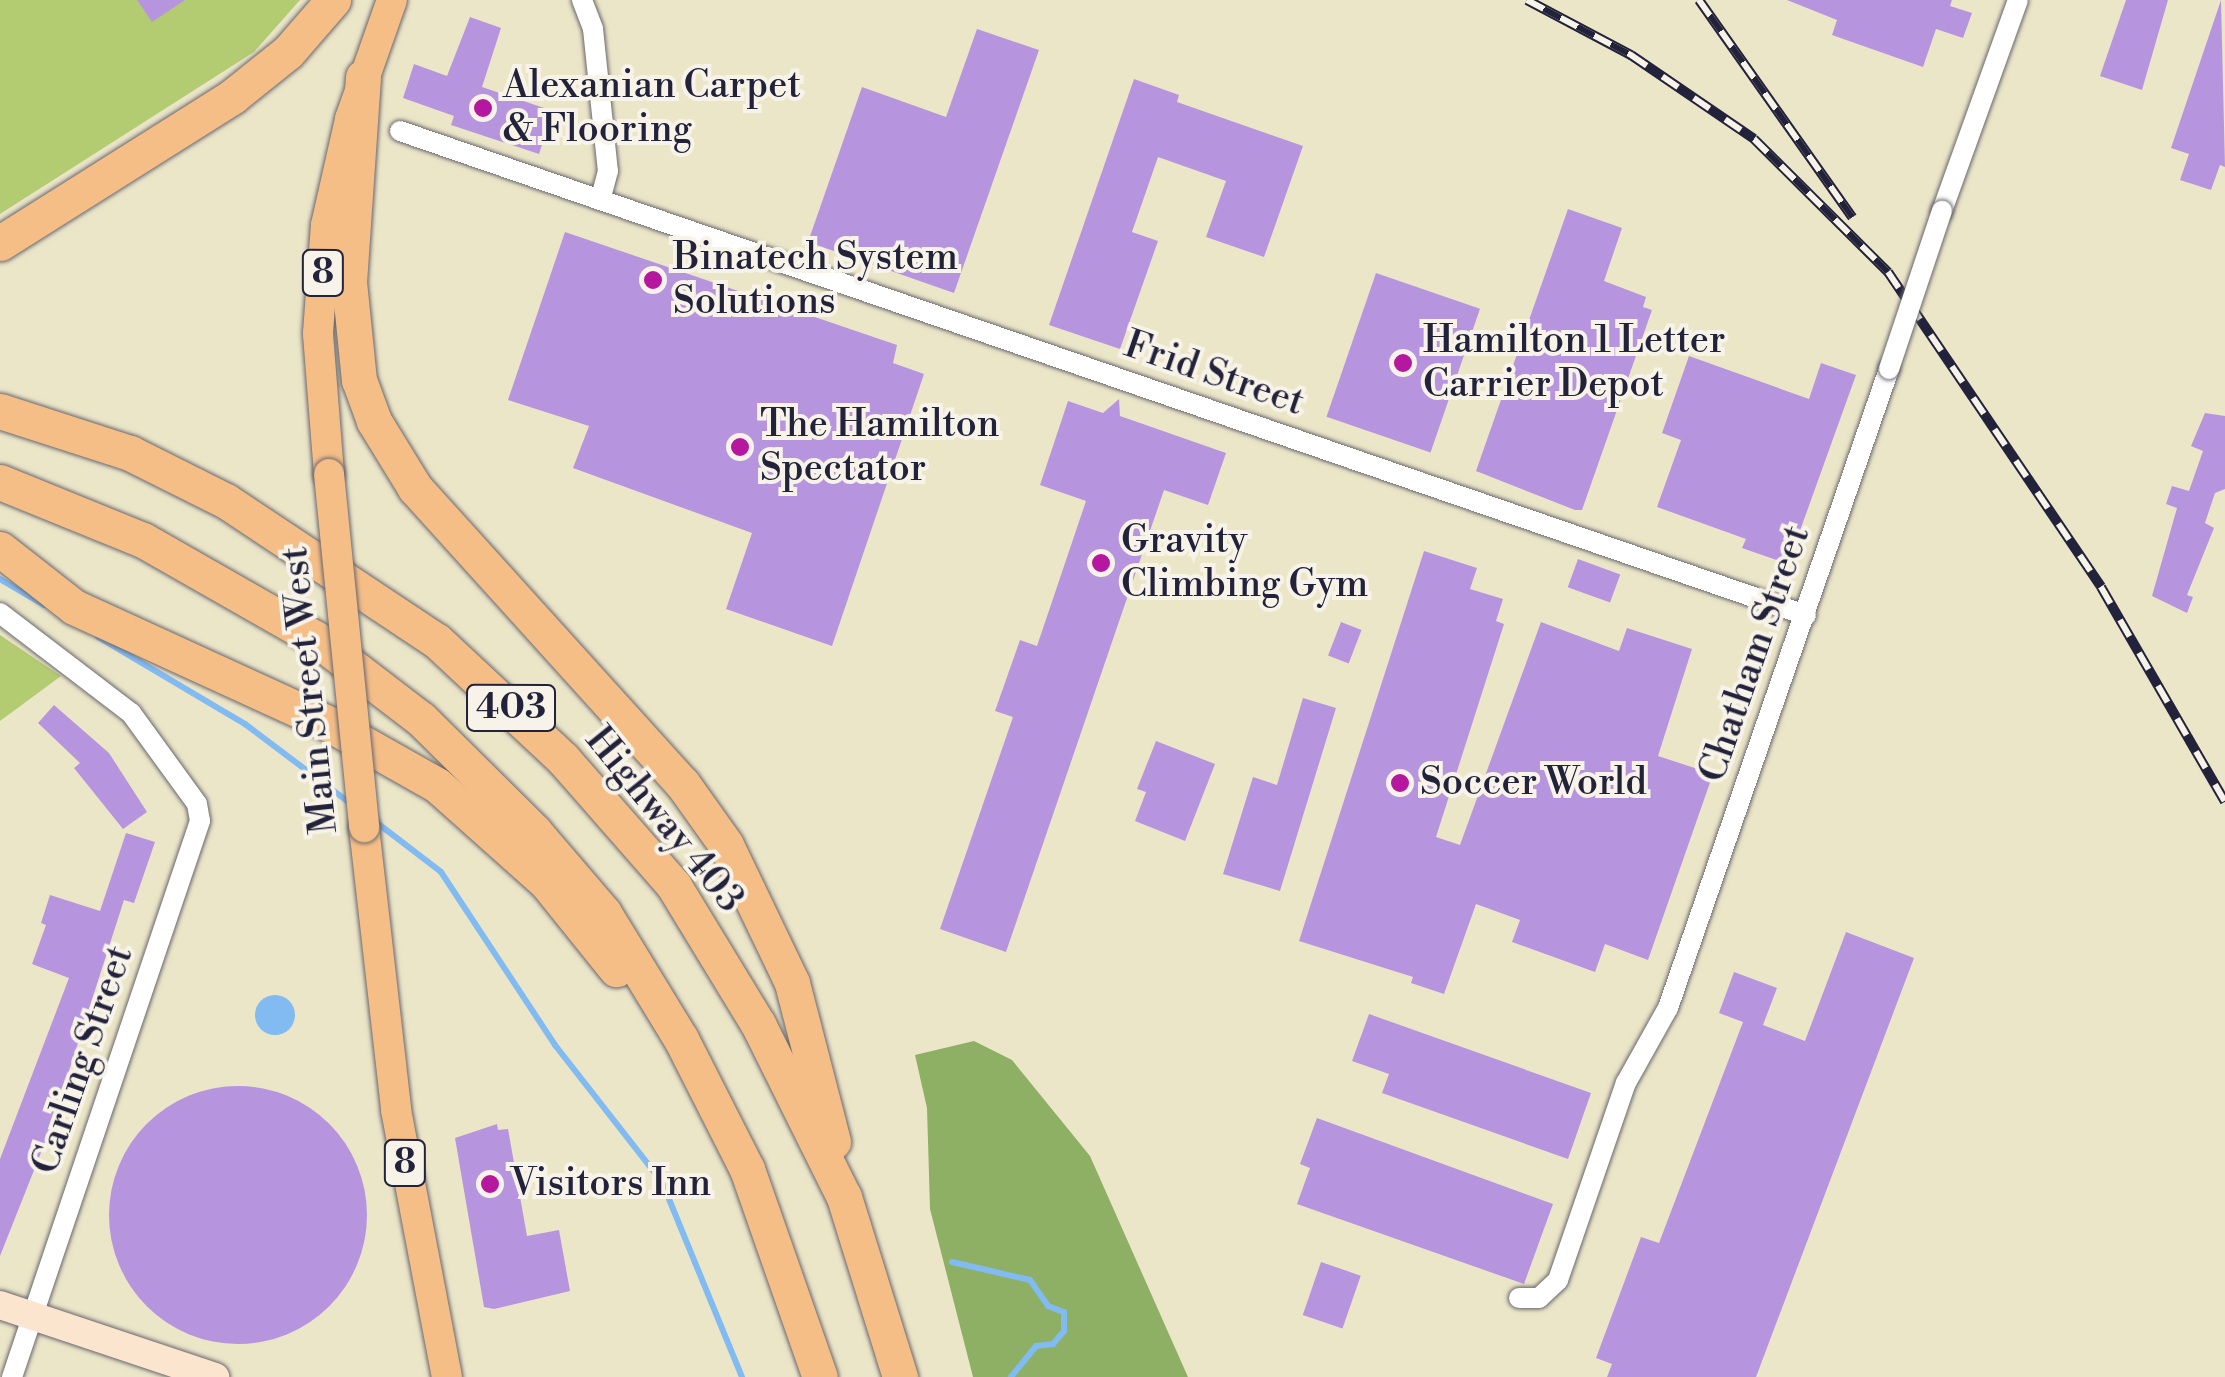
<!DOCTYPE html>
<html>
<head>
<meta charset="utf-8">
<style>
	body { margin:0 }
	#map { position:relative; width:2225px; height:1377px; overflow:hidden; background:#ece6c9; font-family:"Libre Bodoni",serif }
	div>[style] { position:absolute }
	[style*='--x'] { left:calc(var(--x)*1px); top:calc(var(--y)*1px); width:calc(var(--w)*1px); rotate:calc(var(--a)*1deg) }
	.green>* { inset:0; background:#b3cc72 }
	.forest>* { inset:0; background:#8eb064 }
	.water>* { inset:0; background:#82baf2 }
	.round { border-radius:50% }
	.stream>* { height:6px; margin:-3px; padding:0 3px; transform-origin:3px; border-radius:3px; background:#82baf2 }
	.building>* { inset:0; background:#b695de; transform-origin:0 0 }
	.roads { filter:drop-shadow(0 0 2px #69676d) drop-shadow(0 0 2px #69676d) }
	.street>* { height:20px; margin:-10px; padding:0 10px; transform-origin:10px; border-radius:10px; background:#fff }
	.secondary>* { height:28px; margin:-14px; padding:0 14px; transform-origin:14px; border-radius:14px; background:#fbe5cf }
	.primary>* { height:30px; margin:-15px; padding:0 15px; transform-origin:15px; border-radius:15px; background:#f6be87 }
	.highway>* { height:35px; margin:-17.5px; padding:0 17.5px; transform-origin:17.5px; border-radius:17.5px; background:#f6be87 }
	.rail>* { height:10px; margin-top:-5px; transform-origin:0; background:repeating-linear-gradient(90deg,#f7f3e8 0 19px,#22223b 0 38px); box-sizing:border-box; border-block:2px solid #22223b }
	.bridges { filter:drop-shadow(0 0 2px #69676d) drop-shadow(0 0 2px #69676d) }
	.street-bridge>* { height:20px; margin:-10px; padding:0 10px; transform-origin:10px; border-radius:10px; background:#fff }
	.primary-bridge>* { height:30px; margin:-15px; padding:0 15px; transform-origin:15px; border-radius:15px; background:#f6be87 }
	.dots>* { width:28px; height:28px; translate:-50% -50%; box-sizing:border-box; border:5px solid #f7f3e8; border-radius:50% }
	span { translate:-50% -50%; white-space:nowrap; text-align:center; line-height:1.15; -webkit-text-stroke:8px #f7f3e8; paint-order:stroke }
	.shield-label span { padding:2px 8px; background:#f7f3e8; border:2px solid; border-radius:8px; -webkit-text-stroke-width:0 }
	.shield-label { font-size:35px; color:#22223b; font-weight:700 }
	.poi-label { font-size:38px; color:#22223b }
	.left { translate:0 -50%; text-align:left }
	.street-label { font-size:38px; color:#22223b }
</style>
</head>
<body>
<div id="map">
	<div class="green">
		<i style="clip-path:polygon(0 0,300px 0,254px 52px,0 214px)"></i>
		<i style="clip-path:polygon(0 635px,61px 676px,0 721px)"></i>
	</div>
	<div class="forest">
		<i style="clip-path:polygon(974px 1041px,1012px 1060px,1090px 1156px,1188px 1377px,973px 1377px,930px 1209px,927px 1108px,915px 1055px)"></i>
	</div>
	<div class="water">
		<i class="round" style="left:255px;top:995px;width:40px;height:40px"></i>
	</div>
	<div class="stream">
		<i style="--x:0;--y:579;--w:51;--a:30.6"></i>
		<i style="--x:98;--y:637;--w:171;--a:30.6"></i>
		<i style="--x:245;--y:724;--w:131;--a:37"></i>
		<i style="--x:372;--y:819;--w:87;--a:37.5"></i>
		<i style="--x:441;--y:872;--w:207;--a:56.6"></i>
		<i style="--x:555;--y:1045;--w:174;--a:52"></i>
		<i style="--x:662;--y:1182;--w:211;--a:67.7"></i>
		<i style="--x:952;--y:1262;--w:80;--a:13"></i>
		<i style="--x:1030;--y:1280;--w:32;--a:55"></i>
		<i style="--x:1048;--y:1306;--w:17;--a:21"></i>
		<i style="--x:1064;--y:1312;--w:19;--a:90"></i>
		<i style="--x:1064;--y:1331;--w:17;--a:130"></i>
		<i style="--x:1053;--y:1344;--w:17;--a:173"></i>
		<i style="--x:1036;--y:1346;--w:40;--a:129"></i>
	</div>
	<div class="building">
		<i style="clip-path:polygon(137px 0,185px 0,152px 22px)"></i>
		<i style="clip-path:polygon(1787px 0,1952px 0,1950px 6px,1972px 13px,1963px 38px,1936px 29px,1923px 67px,1832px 35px,1837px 20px)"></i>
		<i style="clip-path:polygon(2126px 0,2168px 0,2142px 90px,2100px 76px)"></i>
		<i style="clip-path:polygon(2221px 0,2225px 167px,2220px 165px,2211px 190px,2180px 180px,2189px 154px,2171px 148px)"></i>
		<i style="clip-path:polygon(470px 17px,501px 28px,482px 87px,553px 111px,539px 154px,451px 125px,454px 116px,403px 98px,414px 64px,447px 76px)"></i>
		<i style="clip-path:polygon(977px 29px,1039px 50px,954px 293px,808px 242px,862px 87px,946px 117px)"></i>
		<i style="clip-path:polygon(1134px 79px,1179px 95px,1177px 102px,1303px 146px,1264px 257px,1206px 237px,1226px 181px,1158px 157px,1132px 232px,1158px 241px,1120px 349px,1049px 325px)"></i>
		<i style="clip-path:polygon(1568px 209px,1622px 228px,1604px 281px,1646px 297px,1643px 307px,1652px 310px,1582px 510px,1575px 510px,1476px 471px)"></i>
		<i style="clip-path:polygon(565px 232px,897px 345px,893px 363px,924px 374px,832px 646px,726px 609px,752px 533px,573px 468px,589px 426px,508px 400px)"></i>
		<i style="left:1376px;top:273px;width:110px;height:152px;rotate:19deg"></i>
		<i style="clip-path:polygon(1689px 356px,1809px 399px,1821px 363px,1856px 375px,1788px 564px,1742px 548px,1746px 539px,1657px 507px,1681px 440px,1662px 433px)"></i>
		<i style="clip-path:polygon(1119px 399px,1120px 416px,1226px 453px,1208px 505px,1164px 490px,1006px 952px,940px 929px,1013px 717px,995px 711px,1020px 640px,1037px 646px,1086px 501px,1040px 485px,1068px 401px,1103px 413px)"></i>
		<i style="clip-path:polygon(2205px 413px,2225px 416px,2225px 489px,2215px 493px,2205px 523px,2214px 528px,2187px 595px,2193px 597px,2187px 613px,2152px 596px,2177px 508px,2166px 504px,2172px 486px,2189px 491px,2203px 451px,2191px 446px)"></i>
		<i style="clip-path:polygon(1424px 551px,1477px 568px,1470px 589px,1503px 599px,1496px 621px,1504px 624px,1436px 837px,1460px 845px,1541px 622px,1619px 651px,1627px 628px,1692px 649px,1658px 756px,1713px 774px,1648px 960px,1605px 944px,1595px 972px,1512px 942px,1520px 920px,1476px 904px,1444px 994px,1411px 983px,1413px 977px,1299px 941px)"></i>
		<i style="left:1578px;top:559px;width:45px;height:30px;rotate:20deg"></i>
		<i style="left:1341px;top:622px;width:22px;height:36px;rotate:21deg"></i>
		<i style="clip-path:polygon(1303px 698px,1336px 708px,1280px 891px,1223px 874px,1253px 777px,1277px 785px)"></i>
		<i style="clip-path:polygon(54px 705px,109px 753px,147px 812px,123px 829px,74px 768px,80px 763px,38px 723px)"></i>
		<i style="clip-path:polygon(1156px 741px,1215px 764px,1185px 841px,1135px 821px,1146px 792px,1137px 789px)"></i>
		<i style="clip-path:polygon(126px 833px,155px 842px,134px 903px,124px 900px,50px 1130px,0 1256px,0 1159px,69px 978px,32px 964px,46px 925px,41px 923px,50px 895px,100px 911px)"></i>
		<i style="clip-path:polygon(1846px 932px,1914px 958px,1756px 1377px,1607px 1377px,1612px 1364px,1596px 1358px,1641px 1237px,1659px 1243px,1743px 1022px,1719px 1013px,1734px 972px,1777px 988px,1763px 1025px,1805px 1041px)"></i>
		<i style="clip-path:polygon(1369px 1014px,1591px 1093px,1568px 1159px,1382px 1093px,1389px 1074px,1352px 1061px)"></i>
		<i class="round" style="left:109px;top:1086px;width:258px;height:258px"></i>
		<i style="clip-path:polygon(1317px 1118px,1553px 1204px,1524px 1284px,1297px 1204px,1310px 1168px,1300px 1164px)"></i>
		<i style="clip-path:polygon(497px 1124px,498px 1130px,508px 1129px,527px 1236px,559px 1230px,570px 1291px,494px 1309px,484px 1307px,455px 1138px)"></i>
		<i style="left:1321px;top:1262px;width:42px;height:56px;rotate:19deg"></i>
	</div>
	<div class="roads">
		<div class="street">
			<i style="--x:582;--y:0;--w:31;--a:69"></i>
			<i style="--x:593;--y:29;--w:143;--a:84"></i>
			<i style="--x:608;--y:171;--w:30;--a:105"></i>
			<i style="--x:400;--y:131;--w:1487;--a:19"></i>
			<i style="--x:1942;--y:211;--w:224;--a:-70.2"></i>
			<i style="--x:0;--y:613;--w:165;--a:37.4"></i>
			<i style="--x:131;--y:713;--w:112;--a:54"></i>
			<i style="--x:197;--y:804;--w:17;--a:80"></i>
			<i style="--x:200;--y:821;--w:587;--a:108.68"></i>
			<i style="--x:1519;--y:1298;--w:20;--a:0"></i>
			<i style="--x:1539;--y:1298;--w:26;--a:-43"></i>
			<i style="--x:1558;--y:1280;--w:208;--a:-71"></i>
			<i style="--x:1626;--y:1083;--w:86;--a:-60.8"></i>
			<i style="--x:1668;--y:1008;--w:676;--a:-70.92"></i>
		</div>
		<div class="secondary">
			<i style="--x:0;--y:1305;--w:227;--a:18.5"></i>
		</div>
		<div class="primary">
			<i style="--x:329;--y:474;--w:141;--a:-94.5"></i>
			<i style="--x:318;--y:333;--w:108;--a:-85.8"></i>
			<i style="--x:326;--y:225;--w:109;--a:-77.2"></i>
			<i style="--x:350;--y:119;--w:126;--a:-70.6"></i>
			<i style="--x:364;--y:827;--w:285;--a:83.5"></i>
			<i style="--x:396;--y:1110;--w:272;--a:79.2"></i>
		</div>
		<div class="highway">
			<i style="--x:363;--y:77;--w:205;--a:93.9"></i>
			<i style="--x:349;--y:282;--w:99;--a:84.2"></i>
			<i style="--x:359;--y:380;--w:44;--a:69.9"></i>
			<i style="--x:374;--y:421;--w:79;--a:58.5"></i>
			<i style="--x:415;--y:488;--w:398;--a:47.9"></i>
			<i style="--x:682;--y:783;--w:76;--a:54.6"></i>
			<i style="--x:726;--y:845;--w:153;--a:64.4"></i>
			<i style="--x:792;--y:983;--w:164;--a:75.5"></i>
			<i style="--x:0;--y:243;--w:275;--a:-32.2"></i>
			<i style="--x:233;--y:96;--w:70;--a:-38.7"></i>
			<i style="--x:288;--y:52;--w:69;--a:-49.1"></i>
			<i style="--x:0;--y:411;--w:137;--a:17.9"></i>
			<i style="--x:130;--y:453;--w:107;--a:26.6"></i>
			<i style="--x:226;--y:501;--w:253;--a:33.6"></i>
			<i style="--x:437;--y:641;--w:173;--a:43.1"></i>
			<i style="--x:563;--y:759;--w:169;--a:48.8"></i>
			<i style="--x:674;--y:886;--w:162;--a:58.7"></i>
			<i style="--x:758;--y:1024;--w:193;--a:63.6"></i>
			<i style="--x:844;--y:1197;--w:189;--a:72.7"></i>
			<i style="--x:0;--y:482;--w:154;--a:22.1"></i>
			<i style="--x:143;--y:540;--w:198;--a:29.7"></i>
			<i style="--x:315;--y:638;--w:133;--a:37.4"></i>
			<i style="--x:421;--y:719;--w:159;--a:44.7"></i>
			<i style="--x:534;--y:831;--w:108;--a:49.5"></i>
			<i style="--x:604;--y:913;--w:148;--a:58.6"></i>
			<i style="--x:681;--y:1039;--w:146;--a:63.1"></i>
			<i style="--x:747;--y:1169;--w:220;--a:70.7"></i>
			<i style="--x:0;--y:549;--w:94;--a:38.1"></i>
			<i style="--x:74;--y:607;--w:281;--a:24.6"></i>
			<i style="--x:329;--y:724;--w:124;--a:29.5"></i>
			<i style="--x:437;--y:785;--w:146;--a:41.7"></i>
			<i style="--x:546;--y:882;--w:112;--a:51.2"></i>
		</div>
	</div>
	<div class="rail">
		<i style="--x:1527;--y:0;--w:118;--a:27.9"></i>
		<i style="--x:1631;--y:55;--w:149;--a:34.3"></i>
		<i style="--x:1754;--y:139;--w:189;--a:44.8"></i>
		<i style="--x:1888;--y:272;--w:380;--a:55.9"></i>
		<i style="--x:2101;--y:587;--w:248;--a:60"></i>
		<i style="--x:1699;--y:0;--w:266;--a:54.8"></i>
	</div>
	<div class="bridges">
		<div class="street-bridge">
			<i style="--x:1889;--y:369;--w:167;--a:-71.5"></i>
		</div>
		<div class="primary-bridge">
			<i style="--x:329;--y:474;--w:355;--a:84.3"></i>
		</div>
	</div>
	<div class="dots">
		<i style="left:483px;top:108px;background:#b5179e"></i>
		<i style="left:653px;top:280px;background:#b5179e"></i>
		<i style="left:1403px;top:363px;background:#b5179e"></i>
		<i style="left:740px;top:447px;background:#b5179e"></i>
		<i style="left:1101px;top:563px;background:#b5179e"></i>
		<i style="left:1400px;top:783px;background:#b5179e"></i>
		<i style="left:490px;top:1184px;background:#b5179e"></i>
	</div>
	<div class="shield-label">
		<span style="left:323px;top:273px">8</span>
		<span style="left:511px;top:708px">403</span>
		<span style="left:405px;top:1163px">8</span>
	</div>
	<div class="poi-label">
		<span class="left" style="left:503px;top:108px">Alexanian Carpet<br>&amp; Flooring</span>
		<span class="left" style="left:673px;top:280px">Binatech System<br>Solutions</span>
		<span class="left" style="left:1423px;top:363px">Hamilton 1 Letter<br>Carrier Depot</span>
		<span class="left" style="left:760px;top:447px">The Hamilton<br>Spectator</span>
		<span class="left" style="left:1121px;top:563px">Gravity<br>Climbing Gym</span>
		<span class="left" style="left:1420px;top:783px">Soccer World</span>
		<span class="left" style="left:510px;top:1184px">Visitors Inn</span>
	</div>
	<div class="street-label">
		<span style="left:1214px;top:374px;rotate:19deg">Frid Street</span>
		<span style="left:1755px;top:654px;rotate:-71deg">Chatham Street</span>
		<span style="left:310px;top:690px;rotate:-96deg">Main Street West</span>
		<span style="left:664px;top:820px;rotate:51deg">Highway 403</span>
		<span style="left:83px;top:1060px;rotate:-71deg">Carling Street</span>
	</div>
</div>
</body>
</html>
